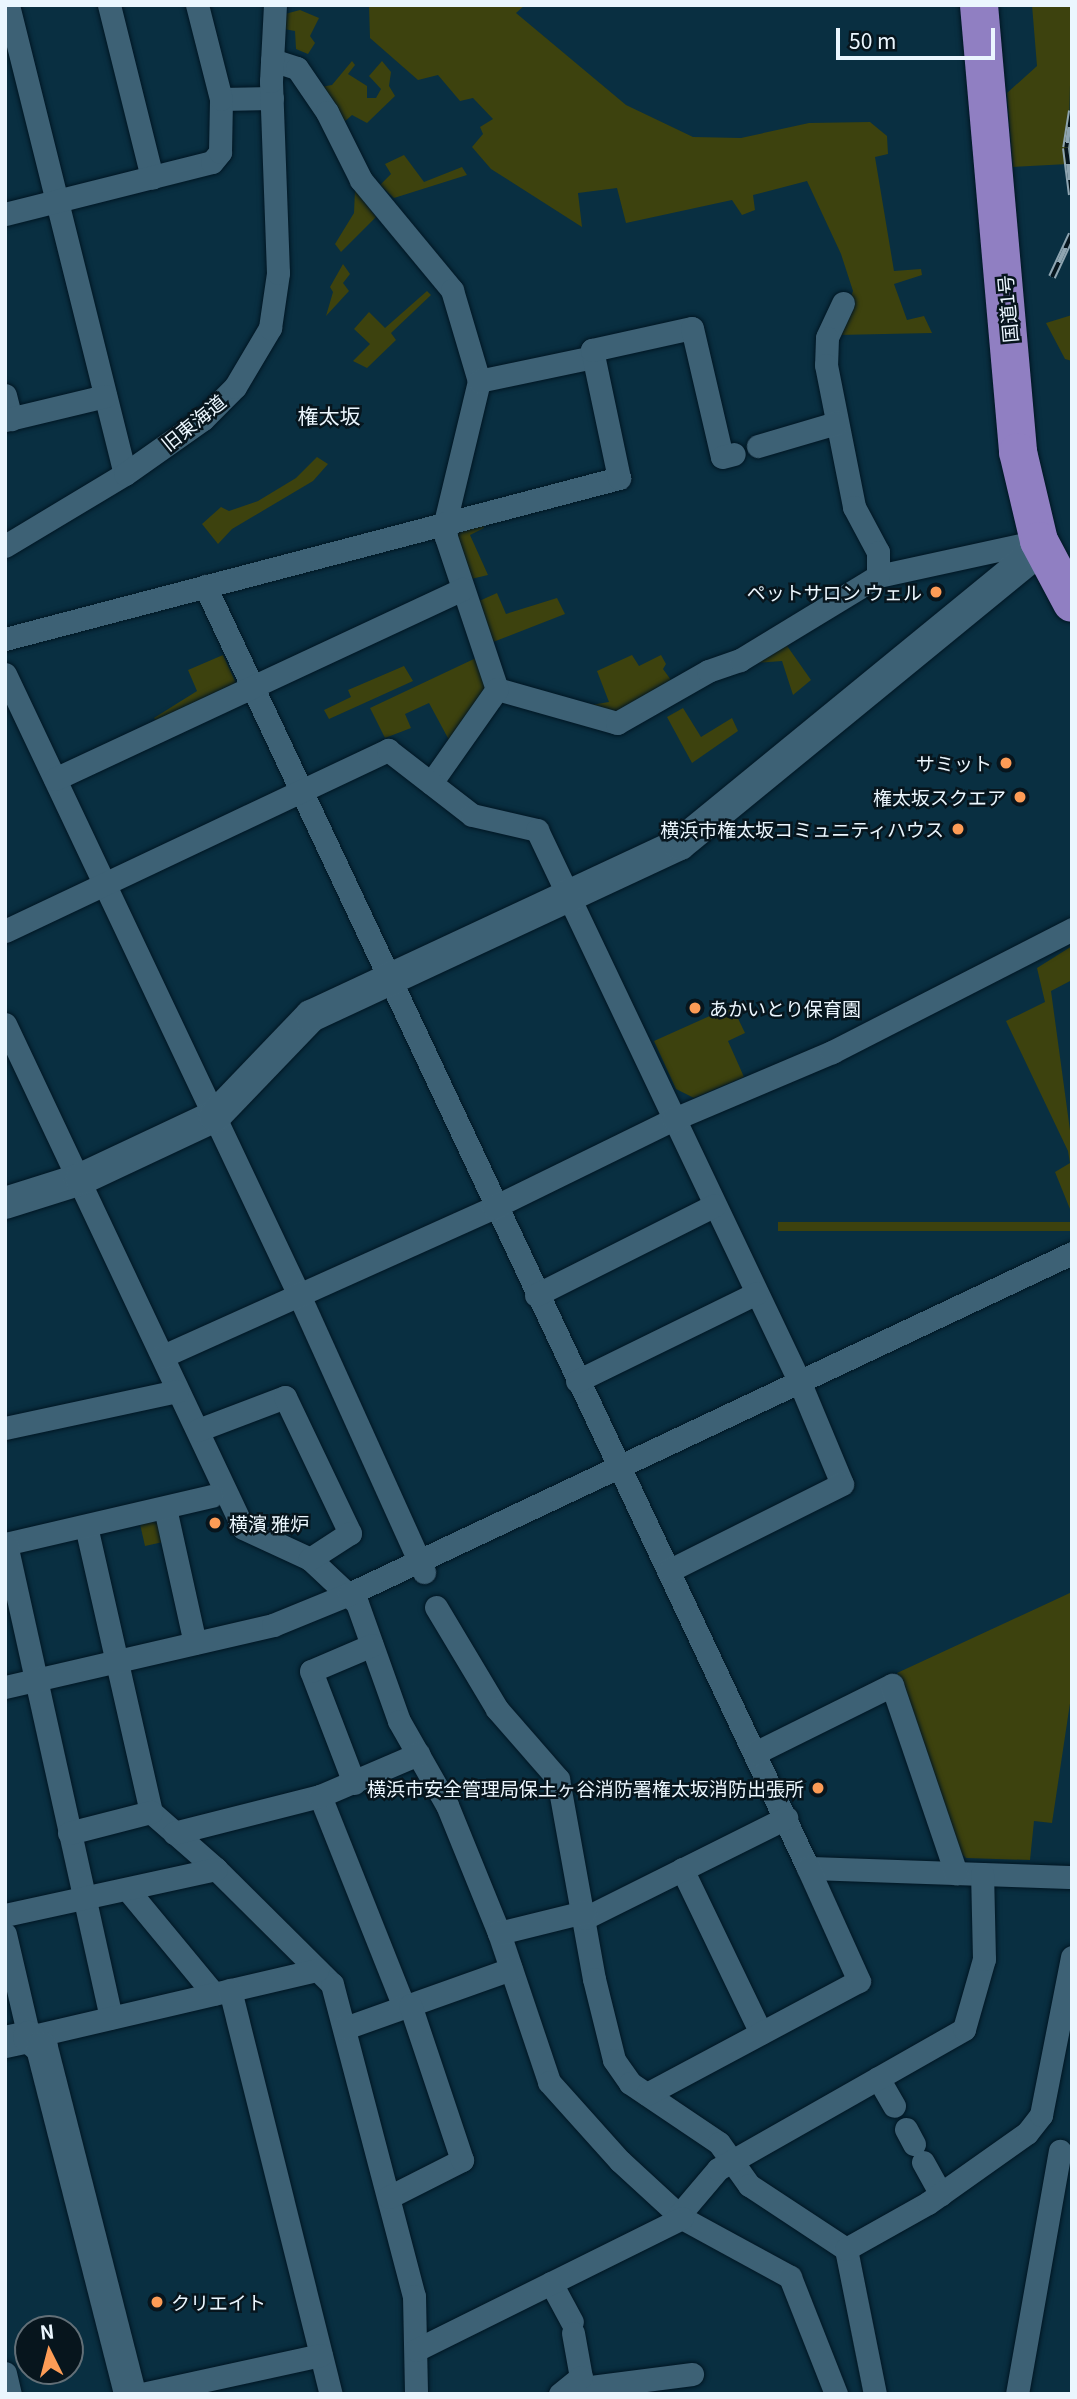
<!DOCTYPE html>
<html>
<head>
<meta charset="utf-8">
<style>
	body { margin:0 }
	#map { position:relative; width:1077px; height:2399px; overflow:hidden; background:#092f41; font-family:Georgia,"Noto Sans JP",serif }
	div>[style] { position:absolute }
	[style*='--x'] { left:calc(var(--x)*1px); top:calc(var(--y)*1px); width:calc(var(--w)*1px); rotate:calc(var(--a)*1deg) }
	.green>* { inset:0; background:#3d420e; transform-origin:0 0 }
	.roads { filter:drop-shadow(0 0 2px #001623) drop-shadow(0 0 2px #001623) }
	.street>* { height:23px; margin:-11.5px; padding:0 11.5px; transform-origin:11.5px; border-radius:11.5px; background:#3d6175 }
	.secondary>* { height:32px; margin:-16px; padding:0 16px; transform-origin:16px; border-radius:16px; background:#3d6175 }
	.highway>* { height:38px; margin:-19px; padding:0 19px; transform-origin:19px; border-radius:19px; background:#907fc2 }
	.rail>* { height:8px; margin-top:-4px; transform-origin:0; background:repeating-linear-gradient(90deg,#07151d 0 16px,#8fa5b1 0 32px); box-sizing:border-box; border-block:2px solid #8fa5b1 }
	.dots>* { width:19px; height:19px; translate:-50% -50%; box-sizing:border-box; border:4px solid #07151d; border-radius:50% }
	span { translate:-50% -50%; white-space:nowrap; text-align:center; line-height:1.15; -webkit-text-stroke:5px #07151d; paint-order:stroke }
	.street-label { font-size:19px; color:#ebf6fe }
	.poi-label { font-size:19px; color:#ebf6fe }
	.right { translate:-100% -50%; text-align:right }
	.left { translate:0 -50%; text-align:left }
	.neighbourhood-label { font-size:21px; color:#ebf6fe }
	.frame { position:absolute; inset:0; border:7px solid #ebf6fe; pointer-events:none }
	.north { position:absolute; left:14px; top:2315px; width:70px; height:70px; box-sizing:border-box; background:#07151d; border:2px solid #626f77; border-radius:50%; rotate:354deg; font-size:19px; font-weight:700; line-height:28px; text-align:center; color:#ebf6fe }
	.north::after { content:''; display:block; margin:auto; width:24px; height:32px; background:#fd9c56; clip-path:polygon(50% 0,100% 100%,50% 72%,0 100%) }
	.scale { position:absolute; left:836px; top:28px; width:159px; height:32px; box-sizing:border-box; border:4px solid #ebf6fe; border-top:0; padding-left:9px; font-size:21px; line-height:24px; white-space:nowrap; color:#ebf6fe; -webkit-text-stroke:5px #07151d; paint-order:stroke }
</style>
</head>
<body>
<div id="map">
	<div class="green">
		<i style="clip-path:polygon(369px 5px,525px 5px,516px 13px,626px 105px,693px 137px,741px 138px,809px 123px,870px 122px,887px 136px,888px 154px,875px 157px,894px 271px,921px 269px,922px 275px,894px 284px,907px 320px,924px 316px,932px 333px,837px 335px,853px 291px,841px 254px,807px 181px,753px 195px,755px 210px,742px 215px,732px 200px,626px 223px,617px 188px,578px 193px,582px 227px,491px 169px,472px 147px,483px 134px,480px 127px,493px 119px,473px 98px,460px 101px,438px 75px,418px 80px,370px 38px)"></i>
		<i style="clip-path:polygon(1032px 5px,1072px 5px,1068px 164px,1013px 167px,1007px 93px,1037px 66px)"></i>
		<i style="clip-path:polygon(300px 10px,319px 18px,310px 36px,315px 43px,308px 54px,296px 49px,295px 31px,284px 29px,285px 14px)"></i>
		<i style="clip-path:polygon(352px 61px,355px 65px,348px 74px,367px 86px,367px 98px,376px 98px,381px 89px,369px 76px,382px 61px,391px 72px,389px 86px,395px 96px,367px 123px,352px 115px,343px 123px,321px 87px,332px 85px)"></i>
		<i style="clip-path:polygon(404px 155px,424px 182px,462px 167px,467px 175px,394px 198px,380px 185px,391px 174px,385px 164px)"></i>
		<i style="clip-path:polygon(355px 190px,376px 217px,341px 252px,335px 244px,354px 213px)"></i>
		<i style="clip-path:polygon(343px 264px,350px 274px,343px 283px,349px 291px,326px 316px,333px 292px,330px 287px)"></i>
		<i style="clip-path:polygon(427px 291px,431px 295px,391px 333px,396px 340px,367px 368px,353px 361px,370px 344px,354px 329px,369px 312px,385px 328px)"></i>
		<i style="clip-path:polygon(1072px 315px,1072px 361px,1065px 359px,1046px 323px)"></i>
		<i style="clip-path:polygon(317px 457px,328px 464px,313px 481px,232px 529px,218px 544px,202px 524px,221px 507px,229px 511px,258px 501px,296px 478px)"></i>
		<i style="clip-path:polygon(483px 520px,484px 528px,470px 535px,488px 575px,471px 579px,455px 538px,459px 528px)"></i>
		<i style="clip-path:polygon(497px 593px,506px 614px,557px 598px,565px 614px,493px 642px,477px 602px)"></i>
		<i style="clip-path:polygon(785px 643px,811px 680px,793px 695px,782px 661px,754px 663px)"></i>
		<i style="clip-path:polygon(223px 655px,237px 685px,158px 723px,154px 718px,197px 691px,188px 670px)"></i>
		<i style="clip-path:polygon(632px 655px,639px 666px,661px 655px,666px 664px,663px 669px,671px 680px,615px 713px,591px 705px,609px 702px,597px 671px)"></i>
		<i style="clip-path:polygon(476px 658px,488px 685px,449px 740px,429px 703px,405px 714px,411px 728px,385px 738px,370px 708px)"></i>
		<i style="clip-path:polygon(404px 666px,413px 681px,329px 719px,324px 710px,351px 697px,348px 690px)"></i>
		<i style="clip-path:polygon(683px 708px,701px 737px,732px 718px,738px 731px,692px 763px,667px 717px)"></i>
		<i style="clip-path:polygon(1072px 946px,1072px 980px,1051px 991px,1072px 1145px,1072px 1214px,1055px 1172px,1070px 1163px,1068px 1151px,1006px 1021px,1045px 1002px,1037px 968px)"></i>
		<i style="clip-path:polygon(732px 1006px,745px 1033px,728px 1041px,744px 1077px,694px 1098px,676px 1089px,654px 1041px)"></i>
		<i style="left:1072px;top:1222px;width:9px;height:294px;rotate:90deg"></i>
		<i style="clip-path:polygon(152px 1519px,158px 1522px,163px 1542px,145px 1546px,140px 1524px)"></i>
		<i style="clip-path:polygon(1072px 1592px,1072px 1690px,1052px 1823px,1034px 1821px,1030px 1860px,966px 1858px,959px 1851px,897px 1673px)"></i>
	</div>
	<div class="roads">
		<div class="street">
			<i style="--x:8;--y:5;--w:483;--a:76"></i>
			<i style="--x:109;--y:5;--w:178;--a:76"></i>
			<i style="--x:272;--y:60;--w:26;--a:18"></i>
			<i style="--x:297;--y:68;--w:53;--a:55.7"></i>
			<i style="--x:327;--y:112;--w:76;--a:63.4"></i>
			<i style="--x:361;--y:180;--w:143;--a:50.4"></i>
			<i style="--x:452;--y:290;--w:95;--a:73.5"></i>
			<i style="--x:479;--y:381;--w:146;--a:103.5"></i>
			<i style="--x:445;--y:523;--w:14;--a:86"></i>
			<i style="--x:446;--y:537;--w:160;--a:71.5"></i>
			<i style="--x:497;--y:689;--w:125;--a:15.8"></i>
			<i style="--x:617;--y:723;--w:105;--a:-29.7"></i>
			<i style="--x:708;--y:671;--w:34;--a:-19"></i>
			<i style="--x:740;--y:660;--w:162;--a:-31.3"></i>
			<i style="--x:878;--y:576;--w:165;--a:-12.3"></i>
			<i style="--x:221;--y:99;--w:51;--a:-1.1"></i>
			<i style="--x:5;--y:214;--w:213;--a:-14.1"></i>
			<i style="--x:212;--y:162;--w:13;--a:-51"></i>
			<i style="--x:220;--y:152;--w:53;--a:-88.9"></i>
			<i style="--x:221;--y:99;--w:97;--a:-104.3"></i>
			<i style="--x:843;--y:303;--w:38;--a:115"></i>
			<i style="--x:827;--y:338;--w:27;--a:92"></i>
			<i style="--x:826;--y:365;--w:145;--a:78.8"></i>
			<i style="--x:854;--y:507;--w:51;--a:61.9"></i>
			<i style="--x:878;--y:552;--w:24;--a:90"></i>
			<i style="--x:479;--y:381;--w:116;--a:-11.9"></i>
			<i style="--x:5;--y:395;--w:25;--a:76"></i>
			<i style="--x:5;--y:420;--w:103;--a:-13.5"></i>
			<i style="--x:758;--y:446;--w:81;--a:-16.4"></i>
			<i style="--x:5;--y:546;--w:140;--a:-31"></i>
			<i style="--x:125;--y:474;--w:95;--a:-35.2"></i>
			<i style="--x:203;--y:419;--w:45;--a:-45"></i>
			<i style="--x:235;--y:387;--w:69;--a:-59.3"></i>
			<i style="--x:270;--y:328;--w:56;--a:-81.7"></i>
			<i style="--x:278;--y:273;--w:192;--a:-92.1"></i>
			<i style="--x:271;--y:81;--w:76;--a:-87"></i>
			<i style="--x:205;--y:586;--w:1417;--a:64.81"></i>
			<i style="--x:808;--y:1868;--w:264;--a:2"></i>
			<i style="--x:5;--y:639;--w:635;--a:-14.69"></i>
			<i style="--x:619;--y:478;--w:131;--a:-101.9"></i>
			<i style="--x:592;--y:350;--w:102;--a:-12.4"></i>
			<i style="--x:692;--y:328;--w:132;--a:76.9"></i>
			<i style="--x:722;--y:457;--w:12;--a:-14"></i>
			<i style="--x:5;--y:674;--w:687;--a:64.67"></i>
			<i style="--x:299;--y:1295;--w:304;--a:65.7"></i>
			<i style="--x:55;--y:779;--w:450;--a:-25"></i>
			<i style="--x:431;--y:783;--w:115;--a:-54.9"></i>
			<i style="--x:5;--y:931;--w:424;--a:-25.3"></i>
			<i style="--x:388;--y:750;--w:106;--a:37.7"></i>
			<i style="--x:472;--y:815;--w:67;--a:13"></i>
			<i style="--x:537;--y:830;--w:612;--a:64.56"></i>
			<i style="--x:800;--y:1383;--w:109;--a:67.4"></i>
			<i style="--x:842;--y:1484;--w:192;--a:153.4"></i>
			<i style="--x:5;--y:1024;--w:557;--a:64.72"></i>
			<i style="--x:243;--y:1528;--w:74;--a:24.8"></i>
			<i style="--x:310;--y:1559;--w:64;--a:43.1"></i>
			<i style="--x:357;--y:1603;--w:125;--a:70.4"></i>
			<i style="--x:399;--y:1721;--w:97;--a:60.3"></i>
			<i style="--x:447;--y:1805;--w:138;--a:67.9"></i>
			<i style="--x:499;--y:1933;--w:157;--a:71.4"></i>
			<i style="--x:549;--y:2082;--w:106;--a:48.1"></i>
			<i style="--x:620;--y:2161;--w:84;--a:42.6"></i>
			<i style="--x:682;--y:2218;--w:123;--a:28.6"></i>
			<i style="--x:790;--y:2277;--w:126;--a:68.5"></i>
			<i style="--x:536;--y:1295;--w:200;--a:-26.7"></i>
			<i style="--x:163;--y:1356;--w:363;--a:-24.2"></i>
			<i style="--x:494;--y:1207;--w:200;--a:-26.1"></i>
			<i style="--x:674;--y:1119;--w:172;--a:-23"></i>
			<i style="--x:832;--y:1052;--w:270;--a:-27.1"></i>
			<i style="--x:577;--y:1381;--w:200;--a:-26.1"></i>
			<i style="--x:5;--y:1428;--w:176;--a:-12.1"></i>
			<i style="--x:198;--y:1430;--w:93;--a:-20.8"></i>
			<i style="--x:285;--y:1397;--w:151;--a:64.5"></i>
			<i style="--x:350;--y:1533;--w:48;--a:147"></i>
			<i style="--x:165;--y:1508;--w:138;--a:77.5"></i>
			<i style="--x:86;--y:1526;--w:293;--a:77.2"></i>
			<i style="--x:151;--y:1812;--w:86;--a:41.2"></i>
			<i style="--x:216;--y:1869;--w:163;--a:44.8"></i>
			<i style="--x:332;--y:1984;--w:323;--a:75.3"></i>
			<i style="--x:414;--y:2296;--w:98;--a:88.8"></i>
			<i style="--x:5;--y:1544;--w:212;--a:-13.1"></i>
			<i style="--x:6;--y:1544;--w:485;--a:77.5"></i>
			<i style="--x:436;--y:1607;--w:119;--a:59.1"></i>
			<i style="--x:497;--y:1709;--w:93;--a:48.9"></i>
			<i style="--x:558;--y:1779;--w:203;--a:79.8"></i>
			<i style="--x:594;--y:1979;--w:83;--a:76.1"></i>
			<i style="--x:614;--y:2060;--w:28;--a:55"></i>
			<i style="--x:630;--y:2083;--w:107;--a:34"></i>
			<i style="--x:719;--y:2143;--w:52;--a:54.5"></i>
			<i style="--x:749;--y:2185;--w:116;--a:33.4"></i>
			<i style="--x:846;--y:2249;--w:148;--a:78.7"></i>
			<i style="--x:5;--y:1687;--w:275;--a:-13"></i>
			<i style="--x:273;--y:1625;--w:82;--a:-22.2"></i>
			<i style="--x:349;--y:1594;--w:799;--a:-25.25"></i>
			<i style="--x:755;--y:1753;--w:153;--a:-26.4"></i>
			<i style="--x:892;--y:1685;--w:199;--a:71.2"></i>
			<i style="--x:354;--y:1783;--w:120;--a:-111"></i>
			<i style="--x:311;--y:1671;--w:66;--a:-23.1"></i>
			<i style="--x:320;--y:1796;--w:227;--a:68.3"></i>
			<i style="--x:69;--y:1833;--w:85;--a:-14.4"></i>
			<i style="--x:174;--y:1833;--w:151;--a:-14.2"></i>
			<i style="--x:320;--y:1796;--w:107;--a:-23.2"></i>
			<i style="--x:682;--y:1869;--w:182;--a:64.3"></i>
			<i style="--x:127;--y:1889;--w:136;--a:50.4"></i>
			<i style="--x:5;--y:1915;--w:216;--a:-12.3"></i>
			<i style="--x:585;--y:1918;--w:225;--a:-26.5"></i>
			<i style="--x:499;--y:1933;--w:88;--a:-13.9"></i>
			<i style="--x:5;--y:1934;--w:106;--a:76.9"></i>
			<i style="--x:29;--y:2037;--w:296;--a:-13.1"></i>
			<i style="--x:230;--y:1990;--w:416;--a:76"></i>
			<i style="--x:345;--y:2028;--w:176;--a:-19.6"></i>
			<i style="--x:878;--y:2078;--w:32;--a:60"></i>
			<i style="--x:647;--y:2094;--w:240;--a:-28.1"></i>
			<i style="--x:859;--y:1981;--w:124;--a:-114.3"></i>
			<i style="--x:906;--y:2129;--w:17;--a:62"></i>
			<i style="--x:923;--y:2162;--w:37;--a:61"></i>
			<i style="--x:389;--y:2197;--w:82;--a:-26.9"></i>
			<i style="--x:462;--y:2160;--w:163;--a:-108.5"></i>
			<i style="--x:679;--y:2215;--w:60;--a:-49.7"></i>
			<i style="--x:718;--y:2169;--w:283;--a:-29.6"></i>
			<i style="--x:964;--y:2029;--w:73;--a:-74.1"></i>
			<i style="--x:984;--y:1959;--w:85;--a:-91.3"></i>
			<i style="--x:846;--y:2249;--w:94;--a:-29.3"></i>
			<i style="--x:928;--y:2203;--w:121;--a:-35.3"></i>
			<i style="--x:1027;--y:2133;--w:23;--a:-52"></i>
			<i style="--x:1041;--y:2115;--w:161;--a:-78.9"></i>
			<i style="--x:551;--y:2283;--w:44;--a:61.7"></i>
			<i style="--x:573;--y:2333;--w:62;--a:79.8"></i>
			<i style="--x:416;--y:2350;--w:297;--a:-26.4"></i>
			<i style="--x:5;--y:2373;--w:22;--a:77"></i>
			<i style="--x:583;--y:2388;--w:110;--a:-7.3"></i>
			<i style="--x:142;--y:2394;--w:183;--a:-12.3"></i>
			<i style="--x:560;--y:2394;--w:27;--a:-39"></i>
			<i style="--x:1017;--y:2394;--w:247;--a:-80"></i>
		</div>
		<div class="secondary">
			<i style="--x:5;--y:1203;--w:80;--a:-17.5"></i>
			<i style="--x:81;--y:1179;--w:148;--a:-25.2"></i>
			<i style="--x:215;--y:1116;--w:139;--a:-46.2"></i>
			<i style="--x:311;--y:1016;--w:407;--a:-25"></i>
			<i style="--x:680;--y:844;--w:468;--a:-39.3"></i>
			<i style="--x:5;--y:2042;--w:25;--a:-12"></i>
			<i style="--x:29;--y:2037;--w:17;--a:40"></i>
			<i style="--x:42;--y:2048;--w:357;--a:75.7"></i>
		</div>
		<div class="highway">
			<i style="--x:979;--y:5;--w:449;--a:85"></i>
			<i style="--x:1018;--y:452;--w:91;--a:76.7"></i>
			<i style="--x:1039;--y:541;--w:70;--a:62"></i>
		</div>
	</div>
	<div class="rail">
		<i style="--x:1072;--y:111;--w:37;--a:99"></i>
		<i style="--x:1066;--y:148;--w:47;--a:82.7"></i>
		<i style="--x:1052;--y:277;--w:47;--a:-65.1"></i>
	</div>
	<div class="dots">
		<i style="left:936px;top:592px;background:#fd9c56"></i>
		<i style="left:1006px;top:763px;background:#fd9c56"></i>
		<i style="left:1020px;top:797px;background:#fd9c56"></i>
		<i style="left:958px;top:829px;background:#fd9c56"></i>
		<i style="left:695px;top:1008px;background:#fd9c56"></i>
		<i style="left:215px;top:1523px;background:#fd9c56"></i>
		<i style="left:818px;top:1788px;background:#fd9c56"></i>
		<i style="left:157px;top:2302px;background:#fd9c56"></i>
	</div>
	<div class="street-label">
		<span style="left:1007px;top:309px;rotate:-95deg">国道1号</span>
		<span style="left:193px;top:422px;rotate:-39deg">旧東海道</span>
	</div>
	<div class="poi-label">
		<span class="right" style="left:922px;top:592px">ペットサロン ウェル</span>
		<span class="right" style="left:992px;top:763px">サミット</span>
		<span class="right" style="left:1006px;top:797px">権太坂スクエア</span>
		<span class="right" style="left:944px;top:829px">横浜市権太坂コミュニティハウス</span>
		<span class="left" style="left:709px;top:1008px">あかいとり保育園</span>
		<span class="left" style="left:229px;top:1523px">横濱 雅炉</span>
		<span class="right" style="left:804px;top:1788px">横浜市安全管理局保土ヶ谷消防署権太坂消防出張所</span>
		<span class="left" style="left:171px;top:2302px">クリエイト</span>
	</div>
	<div class="neighbourhood-label">
		<span style="left:329px;top:415px">権太坂</span>
	</div>
	<div class="frame"></div>
	<div class="north">N</div>
	<div class="scale">50 m</div>
</div>
</body>
</html>
